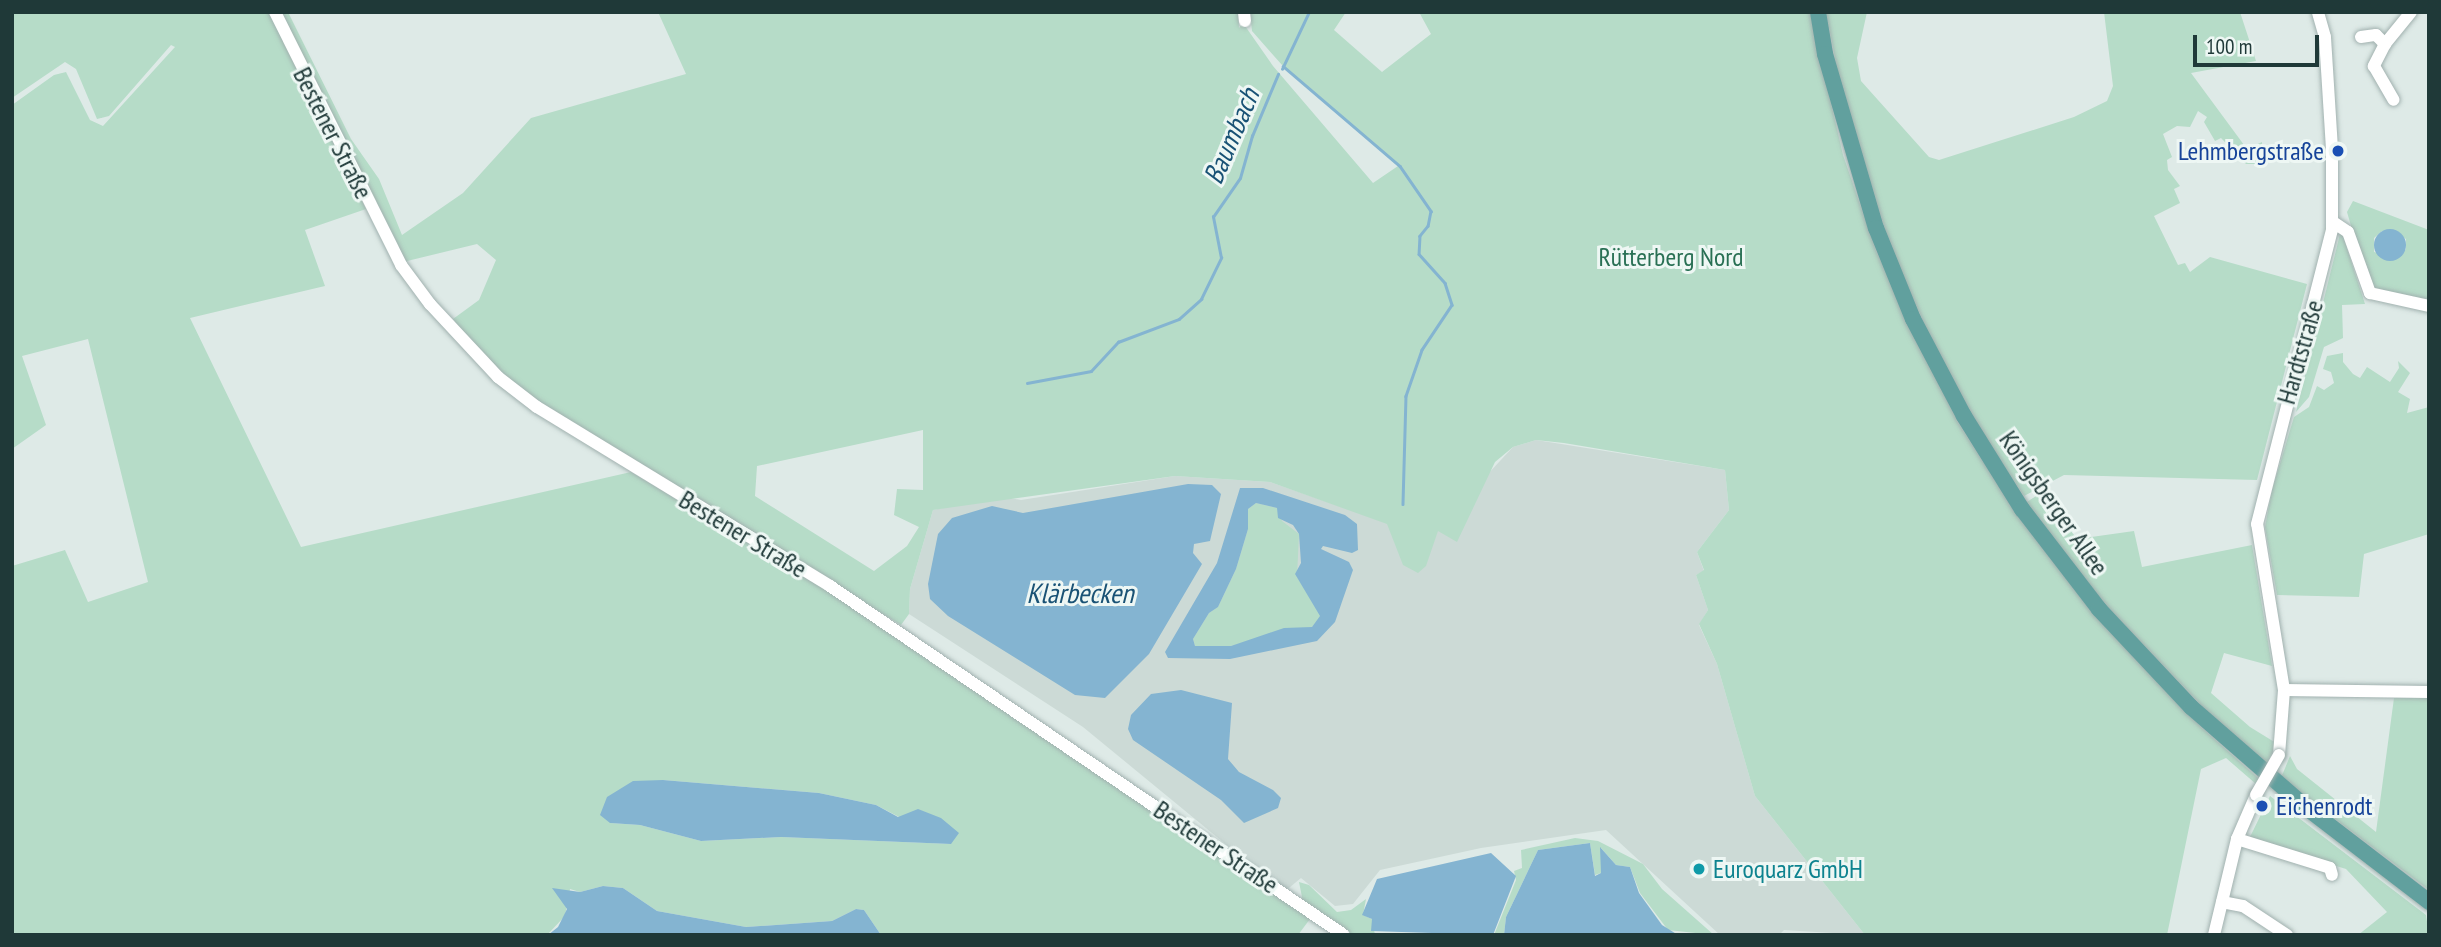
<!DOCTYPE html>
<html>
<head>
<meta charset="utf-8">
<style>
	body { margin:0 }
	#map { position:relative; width:2441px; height:947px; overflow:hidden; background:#deeae7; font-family:"PT Sans Narrow",sans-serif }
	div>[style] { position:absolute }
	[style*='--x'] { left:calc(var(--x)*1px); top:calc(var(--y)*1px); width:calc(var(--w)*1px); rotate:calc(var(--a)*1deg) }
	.built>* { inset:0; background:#ccdad6 }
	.green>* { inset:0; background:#b6dcc8 }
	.water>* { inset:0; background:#84b4d1 }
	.round { border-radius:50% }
	.stream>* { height:2.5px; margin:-1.25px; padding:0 1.25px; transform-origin:1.25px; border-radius:1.25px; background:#84b4d1 }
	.roads { filter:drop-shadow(0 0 2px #a1b1af) drop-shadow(0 0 2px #a1b1af) }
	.minor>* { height:12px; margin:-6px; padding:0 6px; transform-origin:6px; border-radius:6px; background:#fff }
	.major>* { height:16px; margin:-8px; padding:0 8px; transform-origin:8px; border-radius:8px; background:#61a09e }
	.bridges { filter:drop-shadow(0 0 2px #a1b1af) drop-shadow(0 0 2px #a1b1af) }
	.minor-bridge>* { height:12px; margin:-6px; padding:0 6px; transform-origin:6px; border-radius:6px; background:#fff }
	.dots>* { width:19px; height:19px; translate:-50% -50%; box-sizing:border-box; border:4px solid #eef7f4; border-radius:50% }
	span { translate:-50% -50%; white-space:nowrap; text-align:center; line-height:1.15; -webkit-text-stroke:6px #eef7f4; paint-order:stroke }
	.street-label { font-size:26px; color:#1f3938 }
	.transit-label { font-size:26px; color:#164399 }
	.right { translate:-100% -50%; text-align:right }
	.left { translate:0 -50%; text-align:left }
	.park-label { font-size:26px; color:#297054 }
	.culture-label { font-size:26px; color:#0d838f }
	.water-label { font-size:28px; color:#195275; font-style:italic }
	.frame { position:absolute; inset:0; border:14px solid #1f3938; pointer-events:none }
	.scale { position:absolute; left:2193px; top:35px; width:126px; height:32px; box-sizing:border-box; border:4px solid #1f3938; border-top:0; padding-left:9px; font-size:21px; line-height:24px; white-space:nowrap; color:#1f3938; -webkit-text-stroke:5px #eef7f4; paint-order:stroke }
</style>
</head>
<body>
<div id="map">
	<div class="built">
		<i style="clip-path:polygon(1536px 440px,1725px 470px,1729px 510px,1697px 552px,1704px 571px,1696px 575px,1708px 610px,1699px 625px,1717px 664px,1755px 796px,1865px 935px,1784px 930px,1779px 935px,1720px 935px,1606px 830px,1481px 848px,1380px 870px,1353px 904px,1335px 906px,1301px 878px,1284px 892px,1083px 727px,909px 614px,910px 589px,933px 510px,999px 496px,1021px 500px,1175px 476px,1270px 482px,1353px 511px,1486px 476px,1513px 447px)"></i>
	</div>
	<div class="green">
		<i style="clip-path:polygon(evenodd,12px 12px,270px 12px,366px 209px,305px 230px,325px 286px,190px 318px,301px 547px,631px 472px,860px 610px,1313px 915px,1298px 935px,881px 935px,864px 910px,856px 909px,832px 921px,746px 927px,657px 911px,623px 888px,603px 886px,580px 892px,570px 889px,565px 916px,547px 935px,12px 935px,12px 566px,65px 550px,88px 602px,148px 582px,88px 339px,22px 356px,46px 425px,12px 449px,12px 105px,54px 75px,66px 72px,90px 120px,103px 126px,175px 47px,171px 45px,109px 116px,97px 119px,76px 69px,65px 62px,12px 98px,12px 12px,663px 780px,819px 793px,876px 805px,951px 844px,781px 837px,701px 841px,640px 825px,610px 823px,663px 780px)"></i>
		<i style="clip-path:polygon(evenodd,279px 12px,288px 12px,351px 139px,379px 179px,402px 235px,463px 193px,531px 118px,686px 74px,658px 12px,1238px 12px,1239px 28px,1243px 23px,1273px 66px,1373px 183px,1398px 166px,1282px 65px,1252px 31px,1250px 12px,1346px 12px,1334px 30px,1382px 72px,1431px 34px,1419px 12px,1810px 12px,1843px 155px,1876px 251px,1957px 421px,2016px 514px,2093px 614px,2202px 728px,2259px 779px,2256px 784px,2226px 758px,2201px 769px,2167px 935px,1865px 935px,1755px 796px,1717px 664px,1699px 624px,1708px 610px,1696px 575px,1704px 570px,1697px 552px,1729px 510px,1725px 470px,1564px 443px,1536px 440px,1513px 447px,1495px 462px,1457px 542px,1438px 531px,1426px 566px,1418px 573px,1403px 565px,1387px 524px,1270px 482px,1175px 476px,933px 510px,910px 589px,909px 614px,901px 625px,536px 404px,483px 358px,453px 319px,479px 300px,496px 260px,477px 244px,403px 262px,279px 12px,923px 430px,923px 490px,897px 489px,894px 515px,919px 527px,907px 546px,874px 571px,755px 496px,757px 466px,923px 430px)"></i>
		<i style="clip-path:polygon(1826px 12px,1867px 12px,1857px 58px,1861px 81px,1929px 157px,1939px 160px,2074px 117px,2107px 101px,2113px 86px,2104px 12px,2240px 12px,2256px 61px,2191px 73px,2247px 149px,2262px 142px,2263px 164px,2246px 164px,2221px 138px,2215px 141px,2204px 122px,2207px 117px,2198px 111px,2190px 127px,2177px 126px,2163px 134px,2172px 157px,2167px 160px,2168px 170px,2180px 186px,2174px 189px,2180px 203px,2154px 216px,2178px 265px,2185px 263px,2190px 272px,2210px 257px,2307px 284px,2257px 480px,2064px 475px,2024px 496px,1974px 420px,1928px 332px,1889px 243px,1838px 73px)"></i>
		<i style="clip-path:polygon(evenodd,2353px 201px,2429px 230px,2429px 301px,2369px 288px,2347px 212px,2353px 201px,2382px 231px,2393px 231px,2406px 239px,2406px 249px,2398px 257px,2374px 252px,2374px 238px,2382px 231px)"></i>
		<i style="clip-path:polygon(2341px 230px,2365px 304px,2342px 305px,2343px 338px,2324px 347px,2309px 397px,2296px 412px)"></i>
		<i style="clip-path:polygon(2343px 353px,2343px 362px,2353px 374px,2360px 378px,2367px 367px,2390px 382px,2399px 368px,2398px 361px,2410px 373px,2398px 392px,2410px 399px,2407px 413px,2429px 407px,2429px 534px,2364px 554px,2359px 597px,2277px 595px,2265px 527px,2272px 490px,2294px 417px,2309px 407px,2317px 386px,2324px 390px,2334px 383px,2331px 372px,2323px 369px,2327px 356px)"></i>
		<i style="clip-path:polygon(2042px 492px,2077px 539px,2134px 531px,2142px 567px,2252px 545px,2272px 666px,2224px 653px,2211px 693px,2250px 727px,2276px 743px,2267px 765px,2206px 710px,2104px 603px,2027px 502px)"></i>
		<i style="clip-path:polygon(1256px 503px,1277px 508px,1282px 521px,1299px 534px,1297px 577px,1321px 616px,1312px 627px,1231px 646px,1195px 646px,1193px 639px,1209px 613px,1218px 607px,1236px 569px,1248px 529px,1248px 509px)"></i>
		<i style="clip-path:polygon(2429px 697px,2429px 890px,2281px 778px,2290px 756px,2297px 769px,2376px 832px,2394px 698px)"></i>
		<i style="clip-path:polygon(2270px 796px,2426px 915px,2429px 935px,2358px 935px,2387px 912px,2346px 869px,2249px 839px)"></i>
		<i style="clip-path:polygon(1575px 838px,1598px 841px,1643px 864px,1662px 889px,1714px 935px,1668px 930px,1640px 893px,1630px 867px,1616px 865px,1601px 848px,1601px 873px,1595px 875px,1590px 843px,1538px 850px,1506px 917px,1504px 935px,1494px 935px,1516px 880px,1514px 871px,1522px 868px,1521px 850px)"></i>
		<i style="clip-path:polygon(1299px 882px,1309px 885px,1337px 912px,1351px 910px,1366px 899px,1363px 915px,1372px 919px,1375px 935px,1349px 935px,1303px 902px)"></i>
	</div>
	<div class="water">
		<i class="round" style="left:2374px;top:229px;width:32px;height:32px"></i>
		<i style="clip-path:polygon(1188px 484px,1212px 485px,1221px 494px,1210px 541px,1194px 544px,1193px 553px,1202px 564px,1149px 654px,1105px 698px,1075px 695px,948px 616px,930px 599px,928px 584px,938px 534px,952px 518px,992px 506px,1023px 513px)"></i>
		<i style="clip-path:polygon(evenodd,1240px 488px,1263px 488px,1345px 515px,1357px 524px,1358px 550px,1352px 553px,1323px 546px,1321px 549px,1349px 562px,1353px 570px,1335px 622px,1317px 641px,1230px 659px,1168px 658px,1165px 652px,1217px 563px,1240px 488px,1256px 503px,1277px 508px,1278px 518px,1293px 525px,1299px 534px,1301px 563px,1295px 574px,1320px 616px,1312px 627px,1284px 628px,1231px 646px,1195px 646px,1193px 639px,1209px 613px,1218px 607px,1236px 569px,1248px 529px,1248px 509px,1256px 503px)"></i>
		<i style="clip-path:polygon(1181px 690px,1232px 703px,1228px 759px,1239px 772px,1273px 790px,1281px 798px,1278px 808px,1244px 823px,1221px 800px,1133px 740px,1128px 729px,1131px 715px,1151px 694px)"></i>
		<i style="clip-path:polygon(663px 780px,819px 793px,876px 805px,898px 817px,918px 809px,941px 818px,959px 833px,951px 844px,781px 837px,701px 841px,640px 825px,610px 823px,600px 815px,607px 797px,633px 781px)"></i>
		<i style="clip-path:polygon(1590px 843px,1595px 876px,1601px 873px,1600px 847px,1616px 865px,1630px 867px,1639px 893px,1662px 925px,1678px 935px,1504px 935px,1506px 917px,1538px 850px)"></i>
		<i style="clip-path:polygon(1491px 853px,1516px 876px,1493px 935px,1371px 931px,1372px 919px,1362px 915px,1377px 879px)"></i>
		<i style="clip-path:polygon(603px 886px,623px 888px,657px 911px,746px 927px,832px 921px,856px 909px,864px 910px,881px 935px,548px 935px,558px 927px,567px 909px,552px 888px,580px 892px)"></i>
	</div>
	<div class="stream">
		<i style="--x:1283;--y:66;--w:154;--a:40.5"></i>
		<i style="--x:1400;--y:166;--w:55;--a:55.4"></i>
		<i style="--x:1431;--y:211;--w:15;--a:101"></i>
		<i style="--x:1428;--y:226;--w:13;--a:129"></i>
		<i style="--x:1420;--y:236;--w:18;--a:93"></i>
		<i style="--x:1419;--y:254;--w:39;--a:48"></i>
		<i style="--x:1445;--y:283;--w:23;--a:72"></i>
		<i style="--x:1452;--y:305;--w:54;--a:123.7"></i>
		<i style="--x:1422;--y:350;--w:49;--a:109.2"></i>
		<i style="--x:1406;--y:396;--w:108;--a:91.6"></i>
		<i style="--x:1282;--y:69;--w:63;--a:-64.7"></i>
		<i style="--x:1027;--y:383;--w:65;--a:-10.6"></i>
		<i style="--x:1091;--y:371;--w:40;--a:-47"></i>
		<i style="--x:1118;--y:342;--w:65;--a:-20.7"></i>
		<i style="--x:1179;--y:319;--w:30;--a:-42"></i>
		<i style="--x:1201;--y:299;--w:46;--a:-64"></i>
		<i style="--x:1221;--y:258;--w:42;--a:-101"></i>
		<i style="--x:1213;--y:217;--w:47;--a:-55.3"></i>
		<i style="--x:1240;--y:178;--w:44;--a:-74.1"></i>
		<i style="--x:1252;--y:136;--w:67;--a:-67.2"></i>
	</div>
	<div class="roads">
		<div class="minor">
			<i style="--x:275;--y:12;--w:283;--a:63.5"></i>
			<i style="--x:401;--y:265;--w:49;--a:53.4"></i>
			<i style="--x:430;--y:304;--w:100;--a:47"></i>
			<i style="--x:498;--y:377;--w:49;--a:37.6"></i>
			<i style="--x:537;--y:407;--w:343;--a:31.4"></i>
			<i style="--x:830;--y:586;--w:621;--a:34.18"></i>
			<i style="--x:1244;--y:12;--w:9;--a:84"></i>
			<i style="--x:2361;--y:37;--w:15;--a:-8"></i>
			<i style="--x:2376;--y:35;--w:13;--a:45"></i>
			<i style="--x:2385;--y:44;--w:41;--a:-50.9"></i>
			<i style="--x:2385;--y:44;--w:25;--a:117"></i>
			<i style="--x:2374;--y:66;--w:39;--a:60"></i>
			<i style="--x:2333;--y:222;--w:18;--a:34"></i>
			<i style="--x:2348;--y:232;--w:65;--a:70.2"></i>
			<i style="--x:2370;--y:293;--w:60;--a:12.4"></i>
			<i style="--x:2284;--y:690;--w:145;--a:0.8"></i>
			<i style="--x:2279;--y:755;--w:65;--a:-85.6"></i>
			<i style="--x:2284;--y:690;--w:168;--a:-99.2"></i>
			<i style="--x:2257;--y:524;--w:303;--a:-75.7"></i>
			<i style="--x:2332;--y:230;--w:81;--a:-90"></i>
			<i style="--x:2332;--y:149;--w:112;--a:-93.6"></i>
			<i style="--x:2325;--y:37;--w:26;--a:-106"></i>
			<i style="--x:2237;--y:839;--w:97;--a:17.3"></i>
			<i style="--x:2330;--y:868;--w:7;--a:74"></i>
			<i style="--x:2222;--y:902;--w:21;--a:11"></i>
			<i style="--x:2243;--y:906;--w:53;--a:33.4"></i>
			<i style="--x:2214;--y:935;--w:99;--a:-76.5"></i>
			<i style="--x:2237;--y:839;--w:48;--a:-66.6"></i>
		</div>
		<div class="major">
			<i style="--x:1818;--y:12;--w:43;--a:80.5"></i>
			<i style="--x:1825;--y:54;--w:181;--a:73.7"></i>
			<i style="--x:1876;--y:228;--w:98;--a:67.9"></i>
			<i style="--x:1913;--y:319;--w:110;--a:62.3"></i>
			<i style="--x:1964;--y:416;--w:110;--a:58.1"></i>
			<i style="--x:2022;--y:509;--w:126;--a:52.4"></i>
			<i style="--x:2099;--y:609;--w:134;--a:46.8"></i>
			<i style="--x:2191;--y:707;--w:155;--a:41.1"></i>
			<i style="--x:2308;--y:809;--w:153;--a:37.5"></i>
		</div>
	</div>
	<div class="bridges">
		<div class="minor-bridge">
			<i style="--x:2256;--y:795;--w:46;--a:-60.1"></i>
		</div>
	</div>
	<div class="dots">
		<i style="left:2338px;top:151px;background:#1a4fb4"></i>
		<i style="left:2262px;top:806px;background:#1a4fb4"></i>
		<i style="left:1699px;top:869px;background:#0f9aa8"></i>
	</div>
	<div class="street-label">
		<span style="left:333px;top:133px;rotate:63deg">Bestener Straße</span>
		<span style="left:2300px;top:352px;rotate:-74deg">Hardtstraße</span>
		<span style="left:2054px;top:503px;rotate:55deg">Königsberger Allee</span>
		<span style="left:743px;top:534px;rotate:31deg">Bestener Straße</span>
		<span style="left:1216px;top:847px;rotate:34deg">Bestener Straße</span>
	</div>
	<div class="transit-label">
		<span class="right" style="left:2324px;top:151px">Lehmbergstraße</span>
		<span class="left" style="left:2276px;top:806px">Eichenrodt</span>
	</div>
	<div class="park-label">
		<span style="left:1671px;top:257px">Rütterberg Nord</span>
	</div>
	<div class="culture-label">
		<span class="left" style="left:1713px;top:869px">Euroquarz GmbH</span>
	</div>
	<div class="water-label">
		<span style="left:1231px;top:136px;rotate:-67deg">Baumbach</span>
		<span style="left:1080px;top:593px">Klärbecken</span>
	</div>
	<div class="frame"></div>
	<div class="scale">100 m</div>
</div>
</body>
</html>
